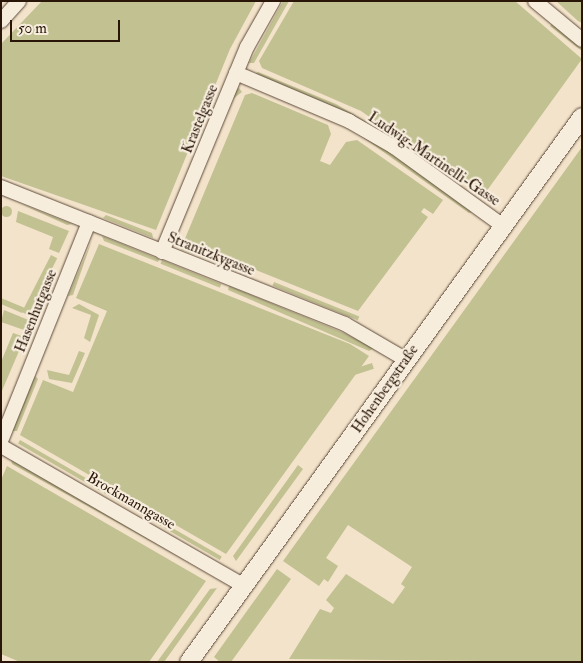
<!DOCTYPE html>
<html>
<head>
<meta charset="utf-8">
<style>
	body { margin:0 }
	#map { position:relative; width:583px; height:663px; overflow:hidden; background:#f3e3ca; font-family:"IM FELL Double Pica",serif }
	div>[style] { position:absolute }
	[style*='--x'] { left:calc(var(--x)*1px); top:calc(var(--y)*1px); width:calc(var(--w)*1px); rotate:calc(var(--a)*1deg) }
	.green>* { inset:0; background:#c2c192; transform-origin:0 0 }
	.round { border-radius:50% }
	.roads { filter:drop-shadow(0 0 1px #5c4939) drop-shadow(0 0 1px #5c4939) }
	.minor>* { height:14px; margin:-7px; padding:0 7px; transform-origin:7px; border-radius:7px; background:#f7eddd }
	.tertiary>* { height:18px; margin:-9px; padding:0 9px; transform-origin:9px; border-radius:9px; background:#f7eddd }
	span { translate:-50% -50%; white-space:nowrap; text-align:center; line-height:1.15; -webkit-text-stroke:4.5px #f7eddd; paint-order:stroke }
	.street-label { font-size:15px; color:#2a1609 }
	.frame { position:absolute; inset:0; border:2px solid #2a1609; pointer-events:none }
	.scale { position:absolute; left:10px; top:20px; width:110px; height:22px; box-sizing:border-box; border:2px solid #2a1609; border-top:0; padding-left:6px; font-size:15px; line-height:18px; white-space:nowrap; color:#2a1609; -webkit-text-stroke:4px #f7eddd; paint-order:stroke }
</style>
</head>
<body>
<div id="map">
	<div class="green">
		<i style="clip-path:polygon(42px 1px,256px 1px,230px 49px,156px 230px,1px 176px,1px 44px)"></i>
		<i style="clip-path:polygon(283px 1px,289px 1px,254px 63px,249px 63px)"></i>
		<i style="clip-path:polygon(294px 1px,515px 1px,582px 59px,483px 196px,361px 111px,262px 68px,259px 61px)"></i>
		<i style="clip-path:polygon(556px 1px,582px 1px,582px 23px,578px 21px)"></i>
		<i style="clip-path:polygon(553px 23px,582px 48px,582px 51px,550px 26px)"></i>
		<i style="clip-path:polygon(258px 72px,336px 104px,398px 141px,255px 74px)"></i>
		<i style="left:239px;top:88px;width:5px;height:163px;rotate:53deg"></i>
		<i style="clip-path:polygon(252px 93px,328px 125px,331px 134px,320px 161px,330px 165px,346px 142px,357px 140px,443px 200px,433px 214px,424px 208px,421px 212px,428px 217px,358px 311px,184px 241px,245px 95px)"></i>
		<i style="clip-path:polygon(347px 126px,376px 143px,473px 212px,469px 213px)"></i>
		<i style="clip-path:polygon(582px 147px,582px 662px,289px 659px,320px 609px,331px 613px,334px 608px,326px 600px,346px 574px,393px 604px,405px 587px,401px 584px,412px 567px,348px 525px,326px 558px,338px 566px,328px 582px,324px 579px,319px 586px,283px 561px)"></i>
		<i style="clip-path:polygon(21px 204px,72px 224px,67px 225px)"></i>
		<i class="round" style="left:0.5px;top:205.5px;width:11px;height:11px"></i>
		<i style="clip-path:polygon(18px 211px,69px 231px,59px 253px,49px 249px,53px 237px,16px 222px)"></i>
		<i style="clip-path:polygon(106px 215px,152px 233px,153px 238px,103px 218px)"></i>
		<i style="clip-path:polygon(102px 236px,159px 259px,158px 262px,104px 241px)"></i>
		<i style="clip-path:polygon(92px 240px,73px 295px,68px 296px)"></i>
		<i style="clip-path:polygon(99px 244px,350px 344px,369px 356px,226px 554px,20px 435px,43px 380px,73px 392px,107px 311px,76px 298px)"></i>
		<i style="clip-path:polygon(185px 246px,240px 269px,239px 272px,180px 249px)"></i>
		<i style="left:51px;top:255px;width:7px;height:64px;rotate:27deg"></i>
		<i style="left:162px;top:260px;width:64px;height:4px;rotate:22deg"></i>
		<i style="left:274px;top:282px;width:92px;height:4px;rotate:22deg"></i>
		<i style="clip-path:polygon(229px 286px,344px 333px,374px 348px,369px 351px,228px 290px)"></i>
		<i style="clip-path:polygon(1px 298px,25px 308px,22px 313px,1px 304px)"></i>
		<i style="clip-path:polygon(79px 304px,99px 315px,90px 342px,84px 338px,91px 315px,72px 308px)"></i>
		<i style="clip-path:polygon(4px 310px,31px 321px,27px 331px,1px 322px)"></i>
		<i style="clip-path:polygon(13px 333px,25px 337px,1px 393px,1px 362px)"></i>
		<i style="clip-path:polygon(79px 351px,85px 353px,72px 383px,49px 379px,47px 370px,69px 375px)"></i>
		<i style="left:372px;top:363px;width:6px;height:120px;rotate:72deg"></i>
		<i style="clip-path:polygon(35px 376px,38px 379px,17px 431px,12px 431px)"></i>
		<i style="left:20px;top:440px;width:233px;height:4px;rotate:30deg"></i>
		<i style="clip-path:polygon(11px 459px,210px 574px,12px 464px)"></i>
		<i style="clip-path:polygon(298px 465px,303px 469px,236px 561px,233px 556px)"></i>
		<i style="clip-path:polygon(7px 466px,206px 581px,149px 662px,20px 662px,1px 654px,1px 480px)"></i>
		<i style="clip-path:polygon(277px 569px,291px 579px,231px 662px,220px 662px,214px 657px)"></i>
		<i style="clip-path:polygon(217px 588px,164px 662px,157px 662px,210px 589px)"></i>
	</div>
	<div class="roads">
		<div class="minor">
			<i style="--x:535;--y:1;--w:61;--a:39.7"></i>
			<i style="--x:1;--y:21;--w:27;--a:-48"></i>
			<i style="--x:236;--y:73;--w:123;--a:23"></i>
			<i style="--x:349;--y:121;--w:52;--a:30"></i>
			<i style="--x:394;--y:147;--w:135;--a:35.9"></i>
			<i style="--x:1;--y:187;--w:370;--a:21.7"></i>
			<i style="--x:345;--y:324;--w:69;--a:30.3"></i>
			<i style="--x:162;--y:252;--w:222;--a:-67.5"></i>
			<i style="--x:247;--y:47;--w:53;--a:-60.5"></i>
			<i style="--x:1;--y:441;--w:236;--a:-68.1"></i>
			<i style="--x:1;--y:446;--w:280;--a:29.9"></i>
		</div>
		<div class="tertiary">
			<i style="--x:189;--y:662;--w:672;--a:-54.2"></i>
		</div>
	</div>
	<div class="street-label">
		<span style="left:200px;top:119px;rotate:-68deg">Krastelgasse</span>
		<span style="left:434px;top:159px;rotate:34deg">Ludwig-Martinelli-Gasse</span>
		<span style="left:211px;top:254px;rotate:22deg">Stranitzkygasse</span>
		<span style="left:36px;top:311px;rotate:-68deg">Hasenhutgasse</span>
		<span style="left:385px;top:389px;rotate:-55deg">Hohenbergstraße</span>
		<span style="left:131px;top:501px;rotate:30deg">Brockmanngasse</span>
	</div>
	<div class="frame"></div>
	<div class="scale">50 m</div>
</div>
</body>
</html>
